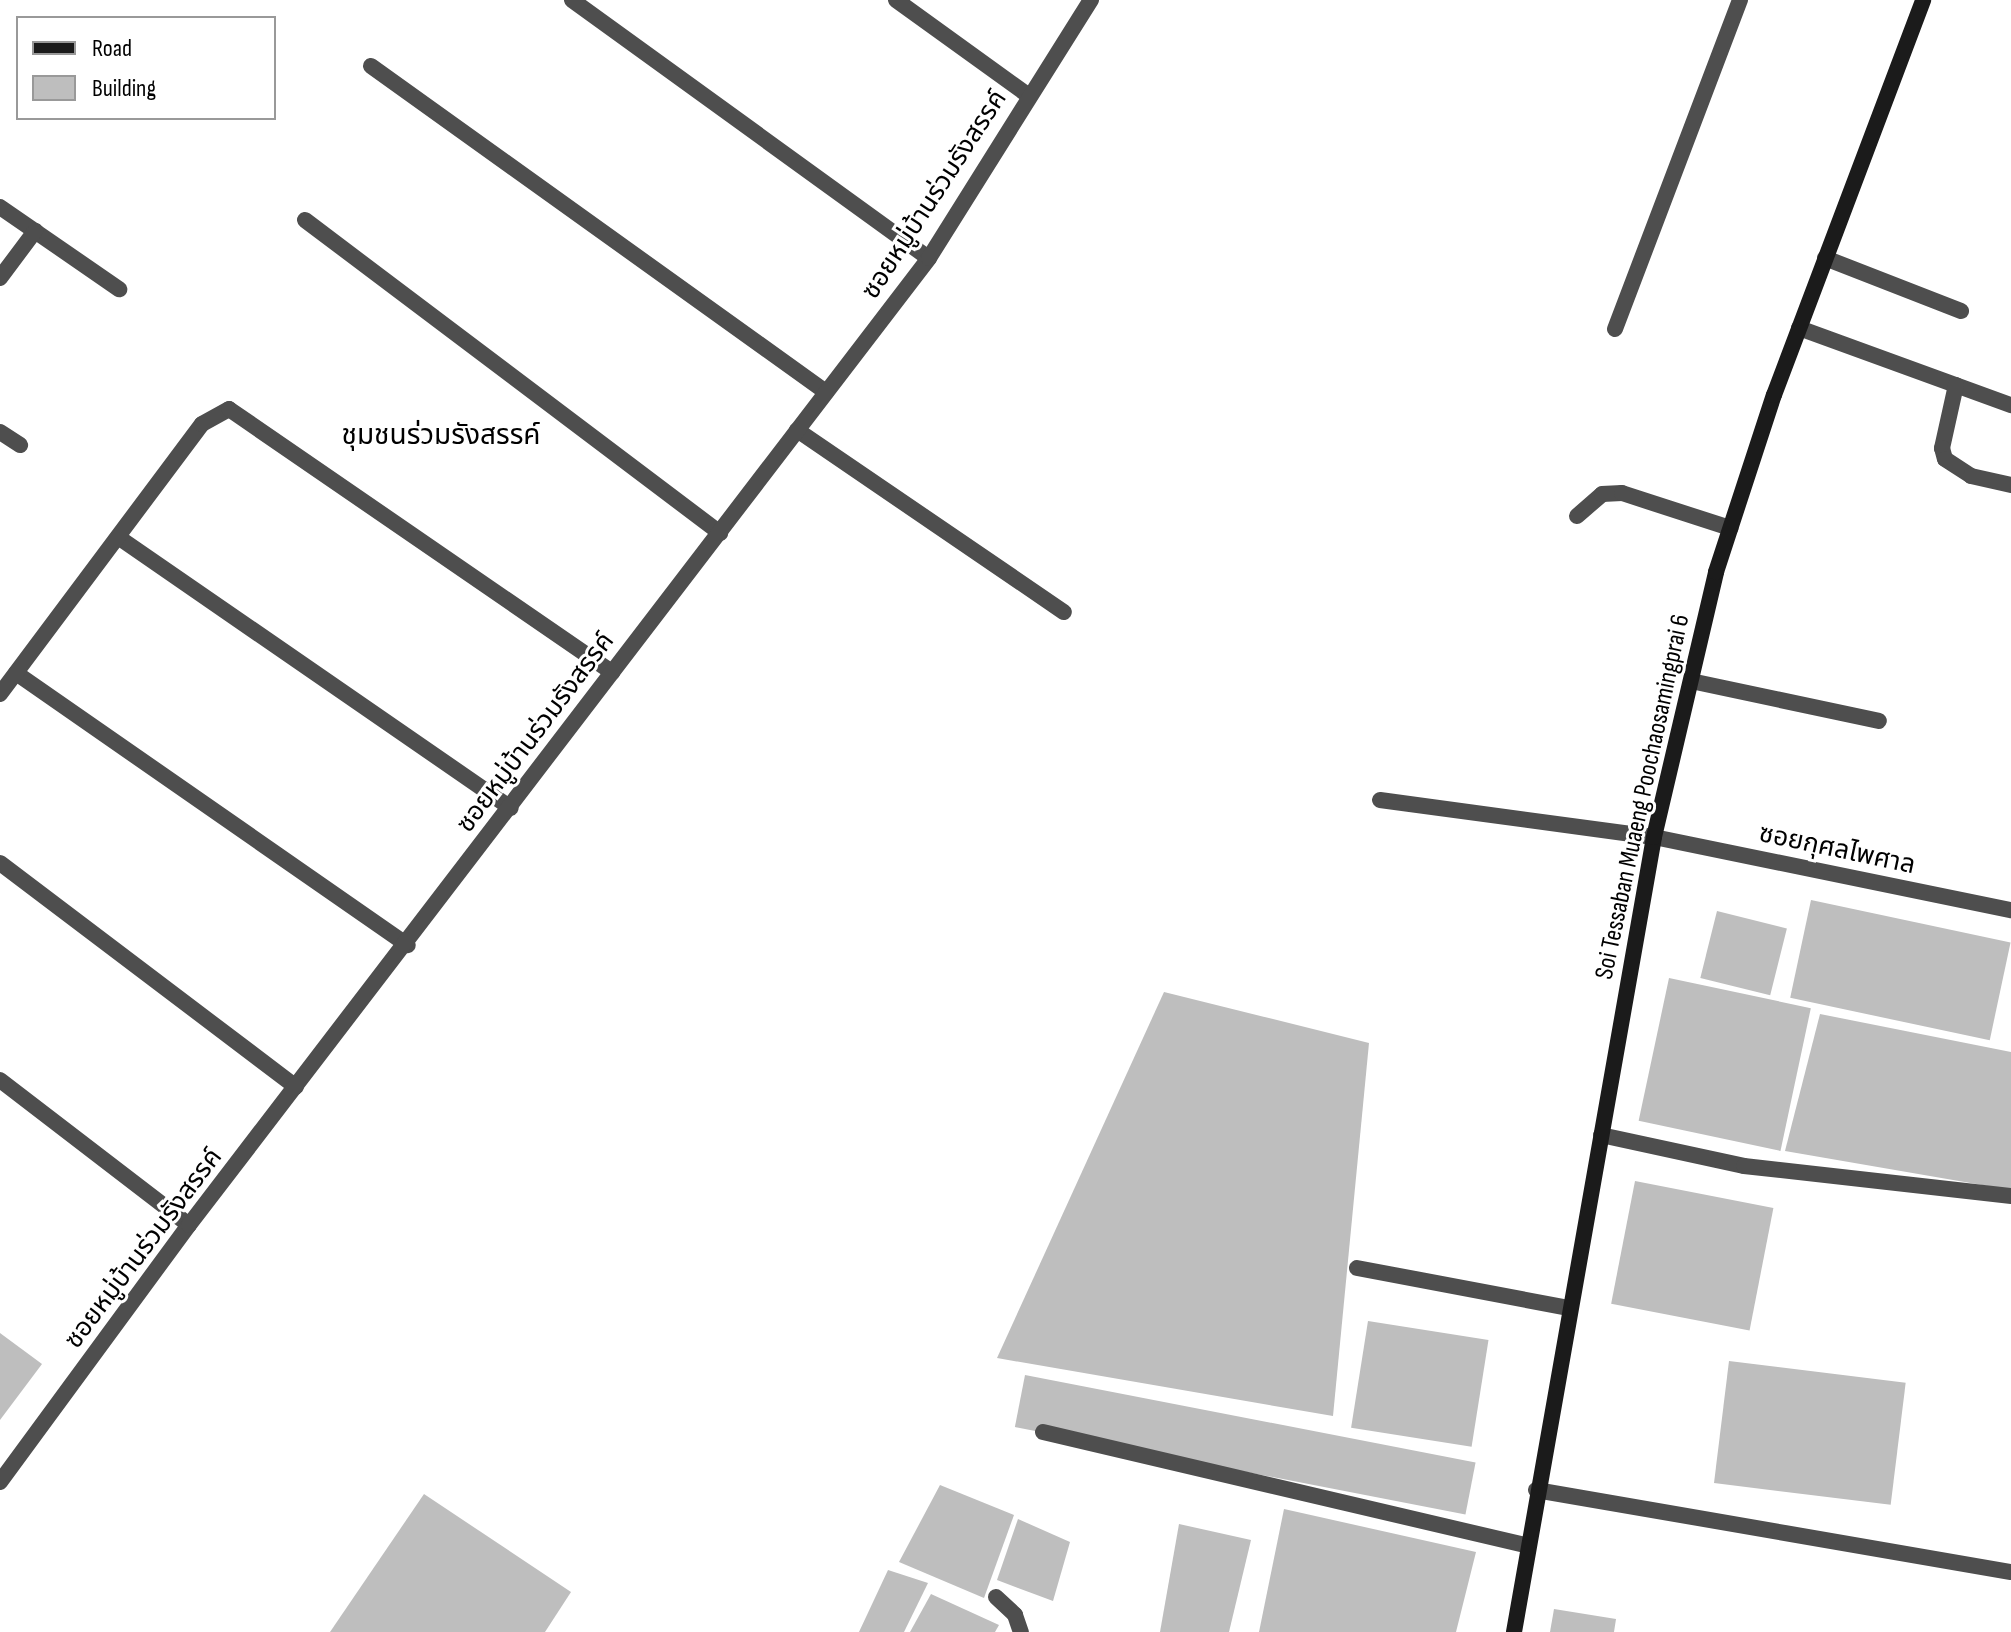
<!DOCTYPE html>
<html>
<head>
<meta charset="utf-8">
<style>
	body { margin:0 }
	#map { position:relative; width:2011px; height:1632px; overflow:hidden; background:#fff; font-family:"Sofia Sans Condensed","Noto Sans Thai",sans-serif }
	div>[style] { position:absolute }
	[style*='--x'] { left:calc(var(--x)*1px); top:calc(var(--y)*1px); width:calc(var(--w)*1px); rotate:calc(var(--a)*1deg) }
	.building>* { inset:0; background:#bebebe; transform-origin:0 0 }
	.lane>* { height:16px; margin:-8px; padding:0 8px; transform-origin:8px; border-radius:8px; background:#4e4e4e }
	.street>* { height:16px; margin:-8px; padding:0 8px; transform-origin:8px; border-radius:8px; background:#4e4e4e }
	.secondary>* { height:16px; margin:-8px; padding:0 8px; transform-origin:8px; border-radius:8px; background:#1b1b1b }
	span { translate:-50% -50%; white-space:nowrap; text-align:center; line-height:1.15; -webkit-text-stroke:6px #fff; paint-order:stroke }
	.street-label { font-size:26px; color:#000 }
	.neighbourhood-label { font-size:28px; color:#000 }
	.legend { position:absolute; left:16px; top:16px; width:260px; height:104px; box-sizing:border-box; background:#fff; border:2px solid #999; margin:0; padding:10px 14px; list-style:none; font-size:24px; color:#000 }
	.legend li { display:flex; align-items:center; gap:16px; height:40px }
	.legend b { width:40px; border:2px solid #999 }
</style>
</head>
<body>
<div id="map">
	<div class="building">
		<i style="left:1811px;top:900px;width:204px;height:100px;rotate:12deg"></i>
		<i style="left:1717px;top:911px;width:72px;height:69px;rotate:14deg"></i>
		<i style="left:1669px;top:978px;width:145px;height:146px;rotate:12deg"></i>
		<i style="clip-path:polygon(1164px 992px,1369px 1043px,1333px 1416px,997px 1358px)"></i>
		<i style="clip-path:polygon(1820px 1014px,2011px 1052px,2011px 1190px,1785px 1151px)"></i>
		<i style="left:1635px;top:1181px;width:141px;height:125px;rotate:11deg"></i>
		<i style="left:1368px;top:1321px;width:122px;height:108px;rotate:9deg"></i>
		<i style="clip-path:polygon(0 1333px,42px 1364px,0 1420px)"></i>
		<i style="left:1729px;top:1361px;width:178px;height:123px;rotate:7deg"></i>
		<i style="left:1025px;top:1375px;width:459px;height:53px;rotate:11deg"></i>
		<i style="clip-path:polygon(940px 1485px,1014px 1515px,984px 1598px,899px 1562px)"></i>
		<i style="clip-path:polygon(424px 1494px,571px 1592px,545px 1632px,330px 1632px)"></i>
		<i style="clip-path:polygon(1284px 1509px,1476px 1552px,1456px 1632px,1259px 1632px)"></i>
		<i style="clip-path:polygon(1018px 1519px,1070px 1542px,1053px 1601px,997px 1580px)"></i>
		<i style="clip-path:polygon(1179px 1524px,1251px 1540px,1229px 1632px,1160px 1632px)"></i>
		<i style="clip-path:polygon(888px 1570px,928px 1583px,904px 1632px,859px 1632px)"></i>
		<i style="clip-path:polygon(931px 1594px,999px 1625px,995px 1632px,910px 1632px)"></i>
		<i style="clip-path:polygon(1554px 1609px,1616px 1619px,1614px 1632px,1550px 1632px)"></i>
	</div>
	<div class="lane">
		<i style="--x:1825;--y:258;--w:146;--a:21.3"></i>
		<i style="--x:1799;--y:328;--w:226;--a:20"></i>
		<i style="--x:1956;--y:385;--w:65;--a:102.5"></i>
		<i style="--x:1942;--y:448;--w:11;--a:75"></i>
		<i style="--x:1945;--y:459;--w:31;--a:33"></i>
		<i style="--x:1971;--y:476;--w:41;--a:12.7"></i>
		<i style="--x:797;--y:430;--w:323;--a:34.3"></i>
		<i style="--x:1577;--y:516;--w:33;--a:-41"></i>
		<i style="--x:1602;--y:494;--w:20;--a:-3"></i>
		<i style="--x:1622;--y:493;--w:114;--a:18"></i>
		<i style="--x:1691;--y:681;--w:192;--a:12"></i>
		<i style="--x:1380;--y:800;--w:276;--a:7.7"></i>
		<i style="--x:1601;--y:1135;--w:146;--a:12.2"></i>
		<i style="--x:1744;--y:1166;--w:269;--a:6.4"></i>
		<i style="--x:1357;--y:1268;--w:216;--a:10.7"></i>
	</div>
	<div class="street">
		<i style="--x:572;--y:0;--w:440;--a:35.9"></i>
		<i style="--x:896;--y:0;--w:164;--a:35.8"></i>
		<i style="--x:371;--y:66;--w:560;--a:35.62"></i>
		<i style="--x:0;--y:207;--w:145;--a:34.6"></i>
		<i style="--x:305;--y:220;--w:520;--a:37.02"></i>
		<i style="--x:0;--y:278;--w:59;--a:-53.3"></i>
		<i style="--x:1615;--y:329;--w:352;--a:-69.2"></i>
		<i style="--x:0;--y:432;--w:24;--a:33"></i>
		<i style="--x:118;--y:537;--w:477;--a:34.6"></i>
		<i style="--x:16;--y:673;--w:477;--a:34.8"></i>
		<i style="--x:0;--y:694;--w:337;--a:-53.2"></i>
		<i style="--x:202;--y:424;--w:31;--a:-29"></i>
		<i style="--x:229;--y:409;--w:465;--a:34.5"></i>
		<i style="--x:1654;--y:837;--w:364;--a:11.6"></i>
		<i style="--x:0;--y:863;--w:371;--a:37.1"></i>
		<i style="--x:0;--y:1080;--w:238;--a:37.5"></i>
		<i style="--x:1043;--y:1432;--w:496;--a:13.2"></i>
		<i style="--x:0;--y:1482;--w:319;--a:-53.7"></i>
		<i style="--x:189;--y:1225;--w:1218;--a:-52.57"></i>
		<i style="--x:929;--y:258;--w:305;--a:-57.9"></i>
		<i style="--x:1536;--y:1490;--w:482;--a:9.8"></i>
		<i style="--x:996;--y:1597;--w:26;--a:43"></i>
		<i style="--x:1015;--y:1615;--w:18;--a:71"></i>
	</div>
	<div class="secondary">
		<i style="--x:1514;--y:1632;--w:807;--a:-80.01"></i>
		<i style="--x:1654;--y:837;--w:272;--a:-76.8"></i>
		<i style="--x:1716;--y:572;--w:186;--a:-71.9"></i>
		<i style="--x:1774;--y:395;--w:422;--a:-69.3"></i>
	</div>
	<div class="street-label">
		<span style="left:935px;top:195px;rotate:-57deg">ซอยหมู่บ้านร่วมรังสรรค์</span>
		<span style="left:536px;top:733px;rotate:-53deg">ซอยหมู่บ้านร่วมรังสรรค์</span>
		<span style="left:1643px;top:797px;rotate:-78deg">Soi Tessaban Muaeng Poochaosamingprai 6</span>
		<span style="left:1837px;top:850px;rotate:12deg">ซอยกุศลไพศาล</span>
		<span style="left:144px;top:1249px;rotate:-53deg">ซอยหมู่บ้านร่วมรังสรรค์</span>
	</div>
	<div class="neighbourhood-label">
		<span style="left:441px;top:436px">ชุมชนร่วมรังสรรค์</span>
	</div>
	<ul class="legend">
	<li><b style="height:10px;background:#1b1b1b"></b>Road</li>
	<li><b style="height:22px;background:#bebebe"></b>Building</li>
	</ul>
</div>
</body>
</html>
